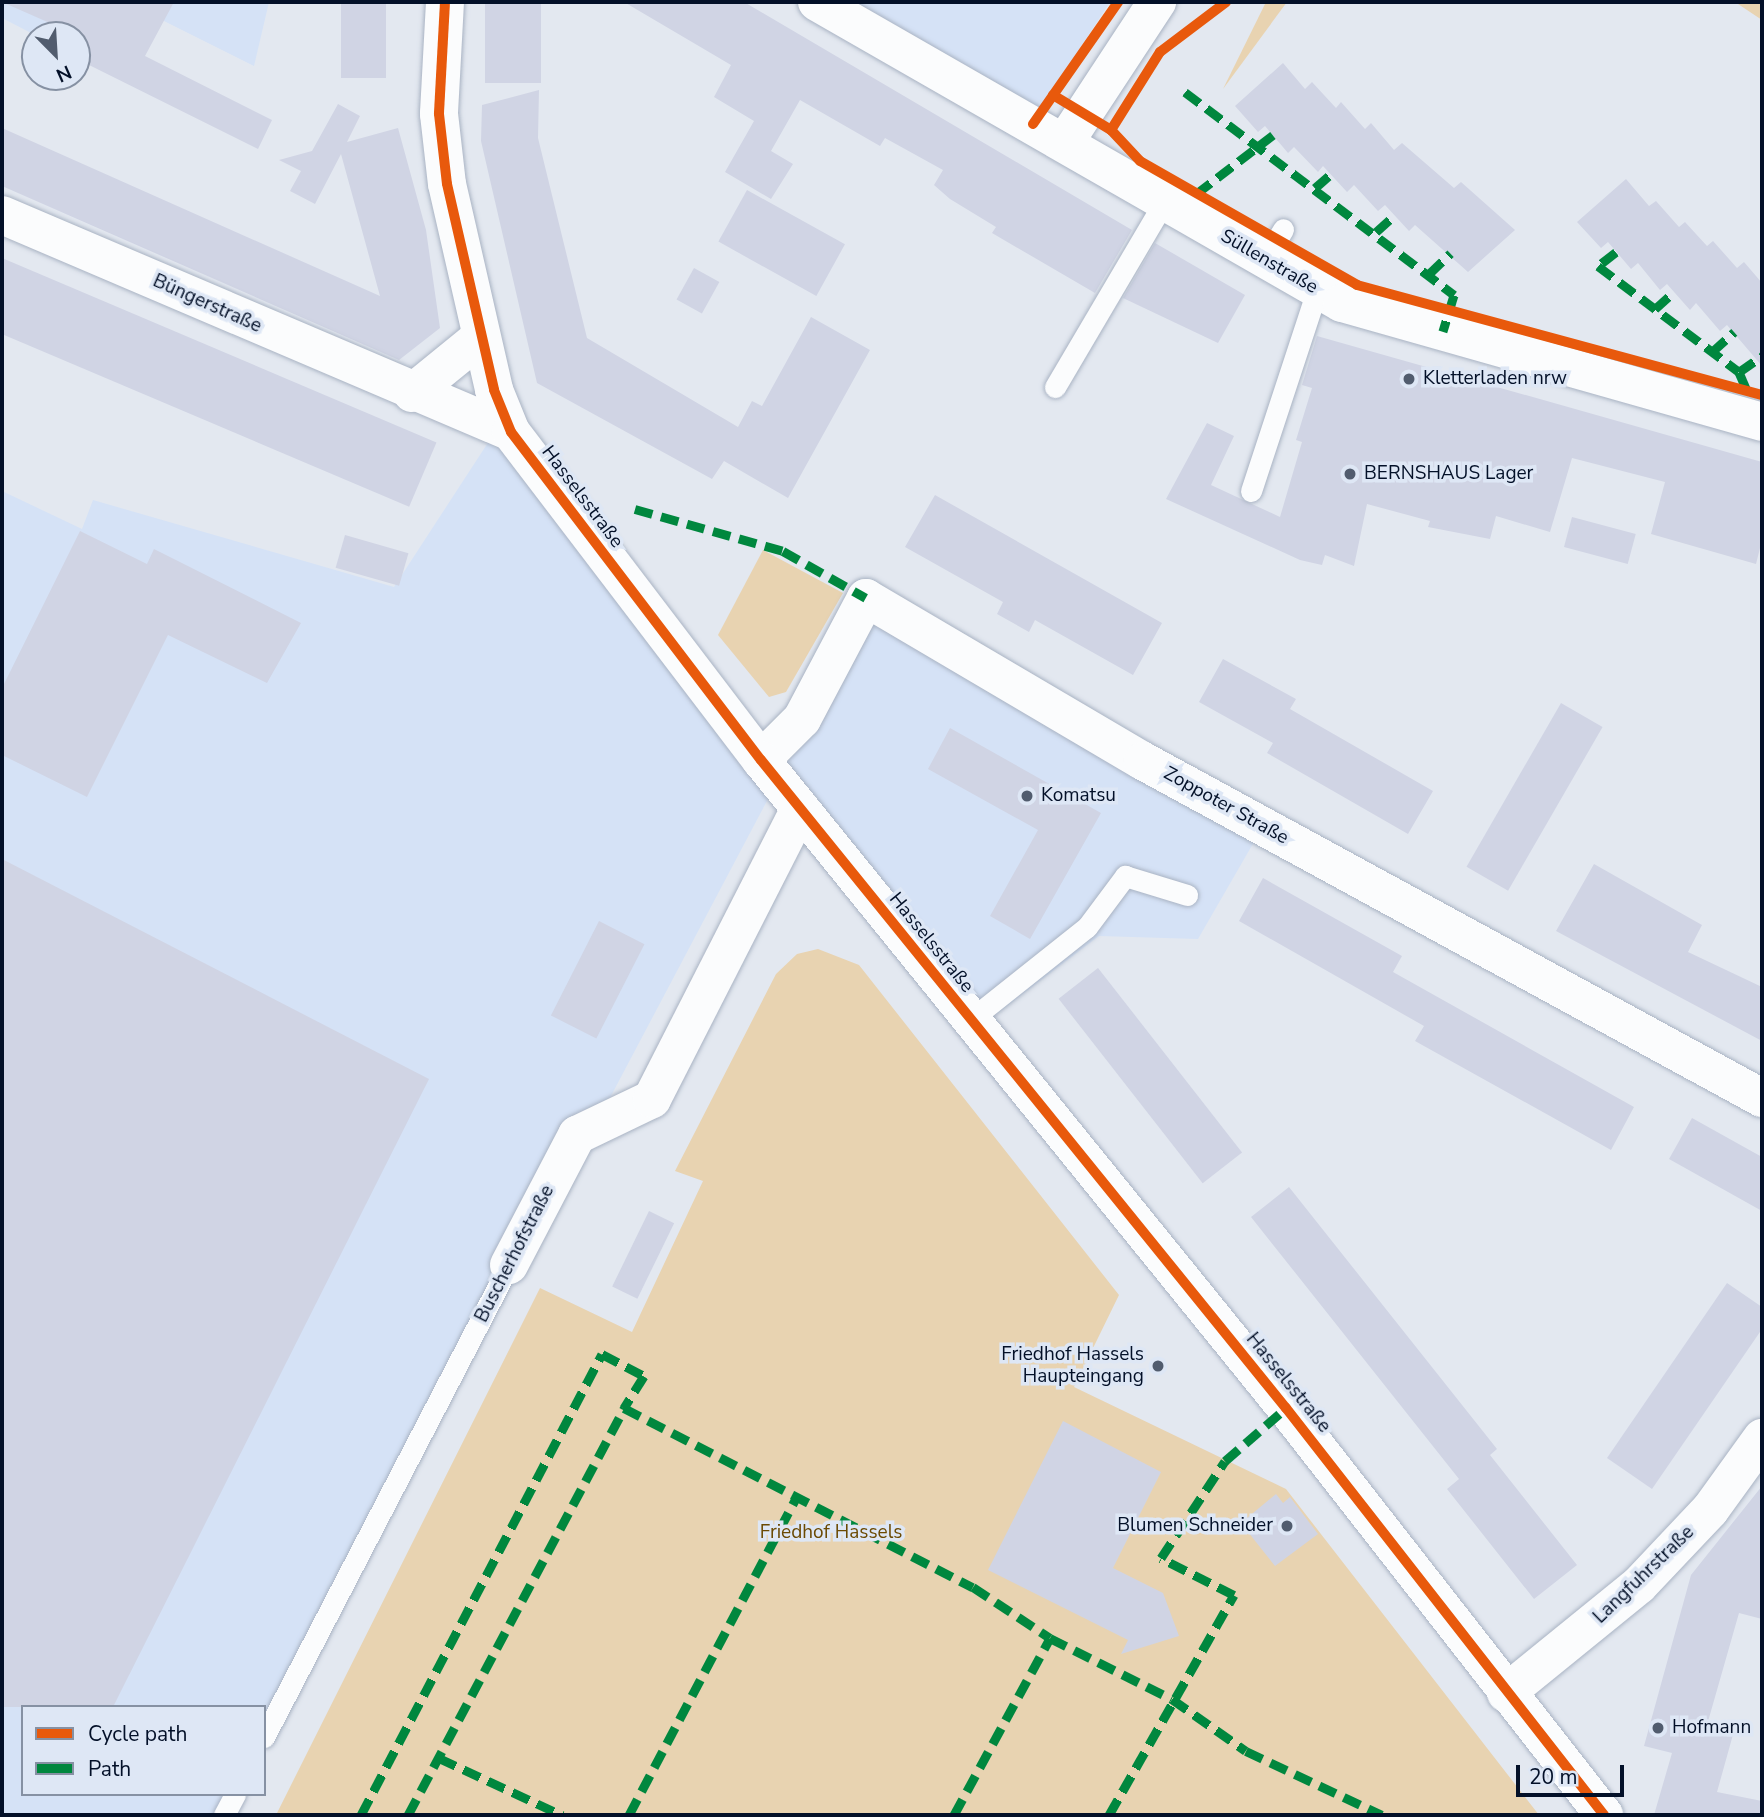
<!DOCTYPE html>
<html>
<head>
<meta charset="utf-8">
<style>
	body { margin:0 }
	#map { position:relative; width:1764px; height:1817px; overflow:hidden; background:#e3e8f0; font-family:"Nunito Sans",sans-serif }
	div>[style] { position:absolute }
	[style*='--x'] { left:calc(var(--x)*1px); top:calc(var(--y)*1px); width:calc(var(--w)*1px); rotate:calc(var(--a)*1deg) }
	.built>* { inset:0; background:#d5e2f6 }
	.green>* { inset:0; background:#e8d3b1 }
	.building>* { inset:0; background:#d0d4e4; transform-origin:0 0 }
	.roads { filter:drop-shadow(0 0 2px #a9b3c3) drop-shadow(0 0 2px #a9b3c3) }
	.service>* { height:21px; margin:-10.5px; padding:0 10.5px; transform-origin:10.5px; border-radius:10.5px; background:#fbfcfd }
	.minor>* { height:38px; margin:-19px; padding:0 19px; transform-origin:19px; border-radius:19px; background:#fbfcfd }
	.tertiary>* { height:38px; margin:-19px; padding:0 19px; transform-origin:19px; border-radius:19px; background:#fbfcfd }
	.quiet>* { height:9px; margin-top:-4.5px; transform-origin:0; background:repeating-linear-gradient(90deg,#00873e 0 18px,transparent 0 27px) }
	.cycleway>* { height:10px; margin:-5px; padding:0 5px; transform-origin:5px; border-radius:5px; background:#e8590c }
	.dots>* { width:19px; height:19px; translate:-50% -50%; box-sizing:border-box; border:4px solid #dee7f5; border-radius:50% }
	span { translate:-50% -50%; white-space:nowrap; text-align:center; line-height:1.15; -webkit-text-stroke:7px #dee7f5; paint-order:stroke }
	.street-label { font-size:19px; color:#031028 }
	.poi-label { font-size:19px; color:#031028 }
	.left { translate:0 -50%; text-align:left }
	.right { translate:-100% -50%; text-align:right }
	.park-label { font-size:19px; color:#6b4a03 }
	.frame { position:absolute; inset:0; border:4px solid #031028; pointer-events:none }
	.legend { position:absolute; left:21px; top:1705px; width:245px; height:91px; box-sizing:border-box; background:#dee7f5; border:2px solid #8691a3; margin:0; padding:9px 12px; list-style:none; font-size:21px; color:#031028 }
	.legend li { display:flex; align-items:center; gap:14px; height:35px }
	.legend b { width:35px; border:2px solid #8691a3 }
	.north { position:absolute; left:21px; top:21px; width:70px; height:70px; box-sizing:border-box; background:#dee7f5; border:2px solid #8691a3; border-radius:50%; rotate:156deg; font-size:19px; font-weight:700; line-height:28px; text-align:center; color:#031028 }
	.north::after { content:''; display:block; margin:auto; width:24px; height:32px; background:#515c6e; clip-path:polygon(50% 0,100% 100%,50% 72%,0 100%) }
	.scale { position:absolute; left:1516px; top:1765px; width:108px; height:32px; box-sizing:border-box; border:4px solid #031028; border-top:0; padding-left:9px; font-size:21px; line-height:24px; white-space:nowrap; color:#031028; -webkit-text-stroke:5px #dee7f5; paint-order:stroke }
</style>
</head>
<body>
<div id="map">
	<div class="built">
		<i style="clip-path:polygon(2px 2px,90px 2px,72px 35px,35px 35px,2px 18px)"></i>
		<i style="clip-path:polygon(126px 2px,269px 2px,254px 66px)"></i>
		<i style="clip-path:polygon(849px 2px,1110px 2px,1039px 111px)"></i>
		<i style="clip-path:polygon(493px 435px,768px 799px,264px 1752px,264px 1707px,23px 1707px,23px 1794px,242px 1794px,231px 1815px,2px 1815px,2px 491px,82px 529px,93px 500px,394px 587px)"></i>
		<i style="clip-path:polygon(871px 615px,1258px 835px,1198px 939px,1099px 936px,987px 1021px,786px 765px)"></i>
	</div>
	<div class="green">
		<i style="clip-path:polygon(1266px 2px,1287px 2px,1223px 89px)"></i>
		<i style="clip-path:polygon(1735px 2px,1762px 2px,1762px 20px)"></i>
		<i style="clip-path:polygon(763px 550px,843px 593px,786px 692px,769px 697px,718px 635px)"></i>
		<i style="clip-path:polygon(818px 949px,859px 965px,1119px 1295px,1074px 1387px,1286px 1489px,1539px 1815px,276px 1815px,540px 1288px,632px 1332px,703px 1181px,675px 1171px,776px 974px,797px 954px)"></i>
	</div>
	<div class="building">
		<i style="clip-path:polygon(2px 2px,174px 2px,145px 56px,272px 120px,258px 149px,77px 59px,77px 35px)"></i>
		<i style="left:341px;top:2px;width:45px;height:76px"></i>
		<i style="left:485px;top:2px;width:56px;height:81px"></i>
		<i style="clip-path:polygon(624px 2px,744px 2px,1132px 230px,1095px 293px,992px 233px,996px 227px,950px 199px,934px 185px,943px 170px,885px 138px,880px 146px,800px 100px,771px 151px,793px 164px,771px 199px,725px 172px,754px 121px,714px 97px,731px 65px)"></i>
		<i style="clip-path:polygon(1283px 63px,1305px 89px,1312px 82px,1336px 108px,1341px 102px,1365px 129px,1371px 123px,1394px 150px,1402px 143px,1454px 188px,1461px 182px,1515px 230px,1468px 272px,1415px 225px,1409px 231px,1385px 205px,1378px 211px,1354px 185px,1347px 192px,1323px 166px,1318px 172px,1294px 147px,1288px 153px,1265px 126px,1258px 132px,1235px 106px)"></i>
		<i style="clip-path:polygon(539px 90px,538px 138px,587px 338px,738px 427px,752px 401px,762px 406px,811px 317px,870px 350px,788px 498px,724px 461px,712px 479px,537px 383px,481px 141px,482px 105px)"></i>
		<i style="clip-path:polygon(338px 104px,360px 116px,347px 142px,398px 128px,426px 230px,440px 328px,399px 360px,2px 186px,2px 128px,380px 296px,341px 154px,315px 204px,290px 191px,301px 171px,279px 160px,312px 151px)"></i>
		<i style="clip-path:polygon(1626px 179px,1649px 206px,1656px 201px,1679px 227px,1685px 222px,1707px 246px,1713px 241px,1737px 268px,1744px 262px,1762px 283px,1762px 366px,1727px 325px,1720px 331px,1696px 303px,1690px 310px,1667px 284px,1660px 290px,1638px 263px,1631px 269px,1608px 242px,1601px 248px,1577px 222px)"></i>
		<i style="left:747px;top:190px;width:112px;height:59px;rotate:29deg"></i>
		<i style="clip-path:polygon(1155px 243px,1245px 295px,1218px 343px,1123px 298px)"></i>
		<i style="left:2px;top:258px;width:472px;height:70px;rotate:23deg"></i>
		<i style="left:694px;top:268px;width:29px;height:36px;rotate:29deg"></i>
		<i style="clip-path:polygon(1317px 336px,1762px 462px,1762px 540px,1756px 564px,1651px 534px,1665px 482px,1572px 458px,1550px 532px,1496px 516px,1490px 539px,1428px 527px,1430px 521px,1367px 504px,1354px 566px,1325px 555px,1322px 565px,1300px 560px,1166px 499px,1207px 423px,1234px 436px,1211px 485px,1280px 517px,1302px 442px,1296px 440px,1312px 388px,1302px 385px)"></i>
		<i style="clip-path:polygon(935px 495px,1162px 623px,1133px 675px,1035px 620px,1029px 632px,997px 614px,1003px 602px,905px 547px)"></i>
		<i style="left:1572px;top:517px;width:66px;height:31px;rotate:15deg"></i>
		<i style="clip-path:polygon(80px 531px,147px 564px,154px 549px,301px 623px,267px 683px,168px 635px,87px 797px,2px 755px,2px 688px)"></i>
		<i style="left:345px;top:535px;width:66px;height:34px;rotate:16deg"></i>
		<i style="clip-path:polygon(1223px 659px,1296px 699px,1290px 709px,1433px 791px,1408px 834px,1267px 753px,1273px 743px,1199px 702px)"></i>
		<i style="left:1561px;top:703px;width:48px;height:189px;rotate:30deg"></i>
		<i style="clip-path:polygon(950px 728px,1101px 813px,1030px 939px,990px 916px,1038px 830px,928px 769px)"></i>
		<i style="clip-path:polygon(2px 859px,429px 1079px,113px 1707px,2px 1707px)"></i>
		<i style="clip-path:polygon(1594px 864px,1702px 925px,1688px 952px,1762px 987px,1762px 1041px,1556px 931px)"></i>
		<i style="clip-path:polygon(1263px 878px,1402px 956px,1393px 972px,1634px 1107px,1611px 1150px,1415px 1041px,1424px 1026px,1239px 921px)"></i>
		<i style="left:599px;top:921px;width:51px;height:106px;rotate:27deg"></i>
		<i style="left:1098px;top:968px;width:234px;height:50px;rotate:52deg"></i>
		<i style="clip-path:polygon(1692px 1118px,1762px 1157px,1762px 1211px,1669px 1159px)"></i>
		<i style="clip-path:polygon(1289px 1187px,1497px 1449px,1490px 1455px,1577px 1565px,1534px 1599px,1447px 1489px,1459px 1479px,1251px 1217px)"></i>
		<i style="left:649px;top:1211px;width:28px;height:84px;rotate:26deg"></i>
		<i style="clip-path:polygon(1727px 1283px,1762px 1307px,1762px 1329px,1652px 1489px,1607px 1458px)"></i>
		<i style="clip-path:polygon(1063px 1421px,1161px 1472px,1113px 1568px,1163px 1593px,1179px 1636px,1121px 1654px,1128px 1640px,988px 1570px)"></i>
		<i style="clip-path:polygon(1762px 1486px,1762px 1619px,1739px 1613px,1707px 1725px,1734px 1731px,1717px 1792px,1762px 1801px,1762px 1815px,1654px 1815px,1672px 1753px,1644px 1746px,1691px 1575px)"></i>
		<i style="clip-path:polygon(1276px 1494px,1283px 1503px,1290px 1497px,1318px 1534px,1275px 1566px,1241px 1523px)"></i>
	</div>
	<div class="roads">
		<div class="service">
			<i style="--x:1264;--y:261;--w:37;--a:-59"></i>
			<i style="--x:1055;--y:387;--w:217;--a:-59.5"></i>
			<i style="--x:1251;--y:491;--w:212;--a:-71.8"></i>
			<i style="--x:970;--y:1020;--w:149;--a:-38.5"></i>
			<i style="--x:1087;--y:927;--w:64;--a:-53.3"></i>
			<i style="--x:1125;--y:876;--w:65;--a:17"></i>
			<i style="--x:264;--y:1737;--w:532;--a:-62.57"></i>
			<i style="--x:224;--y:1815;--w:24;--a:-62"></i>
		</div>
		<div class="minor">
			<i style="--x:817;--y:2;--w:605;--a:29.83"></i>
			<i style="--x:1342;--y:303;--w:437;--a:15.8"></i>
			<i style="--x:1065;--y:142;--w:168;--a:-56.7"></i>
			<i style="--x:2;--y:215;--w:553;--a:23.09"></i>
			<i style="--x:412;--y:393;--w:89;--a:-39.1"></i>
			<i style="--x:761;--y:760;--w:58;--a:-45"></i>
			<i style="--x:802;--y:719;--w:137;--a:-62.1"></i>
			<i style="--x:866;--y:598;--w:321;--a:30.5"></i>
			<i style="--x:1143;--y:761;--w:705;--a:28.57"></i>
			<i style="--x:509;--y:1265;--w:147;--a:-62.4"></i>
			<i style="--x:577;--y:1135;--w:83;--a:-25.6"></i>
			<i style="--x:652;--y:1099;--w:326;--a:-63"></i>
			<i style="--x:1506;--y:1693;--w:171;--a:-39.1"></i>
			<i style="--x:1639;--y:1585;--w:103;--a:-46.6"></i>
			<i style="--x:1710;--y:1510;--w:89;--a:-54.2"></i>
		</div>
		<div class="tertiary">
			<i style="--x:445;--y:2;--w:112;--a:93.1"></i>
			<i style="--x:439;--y:114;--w:70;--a:83.5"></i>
			<i style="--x:447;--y:184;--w:211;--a:77.1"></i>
			<i style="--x:494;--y:390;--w:45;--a:68"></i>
			<i style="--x:511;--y:432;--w:412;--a:52.7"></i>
			<i style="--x:761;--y:760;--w:834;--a:50.99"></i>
			<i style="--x:1286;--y:1408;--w:517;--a:52"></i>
		</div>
	</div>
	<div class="quiet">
		<i style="--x:1185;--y:92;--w:337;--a:37"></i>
		<i style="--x:1454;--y:295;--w:38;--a:107"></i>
		<i style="--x:1315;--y:188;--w:21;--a:-41"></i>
		<i style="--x:1196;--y:194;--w:97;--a:-37.5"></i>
		<i style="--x:1376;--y:232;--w:25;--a:-42"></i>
		<i style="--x:1616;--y:252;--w:23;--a:142"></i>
		<i style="--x:1598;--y:266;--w:176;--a:36.9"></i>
		<i style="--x:1739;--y:372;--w:21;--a:67"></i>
		<i style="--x:1429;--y:274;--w:30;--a:-44"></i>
		<i style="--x:1655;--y:309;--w:25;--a:-42"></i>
		<i style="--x:1712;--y:352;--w:30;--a:-42"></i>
		<i style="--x:1739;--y:372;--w:28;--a:-35"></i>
		<i style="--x:635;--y:509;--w:154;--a:15.8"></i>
		<i style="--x:783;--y:551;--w:95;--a:29.5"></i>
		<i style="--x:439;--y:1758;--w:136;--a:24.9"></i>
		<i style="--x:361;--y:1815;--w:520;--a:-62.4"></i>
		<i style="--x:602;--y:1354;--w:47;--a:27.6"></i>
		<i style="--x:644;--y:1376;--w:38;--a:122"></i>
		<i style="--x:408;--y:1815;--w:461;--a:-62"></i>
		<i style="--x:624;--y:1408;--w:392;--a:27.2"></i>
		<i style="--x:973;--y:1587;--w:92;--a:33.5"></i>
		<i style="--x:1050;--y:1638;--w:136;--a:26.6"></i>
		<i style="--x:1172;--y:1699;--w:90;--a:35.1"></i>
		<i style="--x:1246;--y:1751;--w:150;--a:25.2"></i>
		<i style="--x:629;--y:1815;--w:363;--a:-62.2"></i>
		<i style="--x:954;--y:1815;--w:201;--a:-61.5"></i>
		<i style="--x:1109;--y:1815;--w:253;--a:-60.4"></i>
		<i style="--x:1234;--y:1595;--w:82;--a:-153.1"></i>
		<i style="--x:1161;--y:1558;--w:116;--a:-56.6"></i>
		<i style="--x:1225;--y:1461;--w:81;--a:-41"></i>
	</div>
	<div class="cycleway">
		<i style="--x:445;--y:2;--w:112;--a:93.1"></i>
		<i style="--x:439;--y:114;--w:70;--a:83.5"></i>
		<i style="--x:447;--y:184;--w:211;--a:77.1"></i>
		<i style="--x:494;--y:390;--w:45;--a:68"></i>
		<i style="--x:511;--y:432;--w:412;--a:52.7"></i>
		<i style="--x:761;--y:760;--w:834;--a:50.99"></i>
		<i style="--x:1286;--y:1408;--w:517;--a:52"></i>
		<i style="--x:1053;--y:95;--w:68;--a:31.1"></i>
		<i style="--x:1111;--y:130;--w:42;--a:46.9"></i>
		<i style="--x:1140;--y:161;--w:250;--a:29.7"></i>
		<i style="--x:1357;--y:285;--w:420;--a:15.2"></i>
		<i style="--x:1033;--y:124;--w:149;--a:-55.1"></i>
		<i style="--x:1111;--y:130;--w:92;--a:-57.9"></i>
		<i style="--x:1160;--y:52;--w:83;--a:-37.1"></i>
	</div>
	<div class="dots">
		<i style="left:1409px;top:379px;background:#515c6e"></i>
		<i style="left:1350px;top:474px;background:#515c6e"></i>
		<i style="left:1027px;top:796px;background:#515c6e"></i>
		<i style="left:1158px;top:1366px;background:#515c6e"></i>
		<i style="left:1287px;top:1526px;background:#515c6e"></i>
		<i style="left:1658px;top:1728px;background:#515c6e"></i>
	</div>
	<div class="street-label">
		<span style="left:1269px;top:262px;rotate:30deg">Süllenstraße</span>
		<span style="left:207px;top:304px;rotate:24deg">Büngerstraße</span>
		<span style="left:582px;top:497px;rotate:53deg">Hasselsstraße</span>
		<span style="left:1226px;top:806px;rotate:29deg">Zoppoter Straße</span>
		<span style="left:931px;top:943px;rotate:51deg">Hasselsstraße</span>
		<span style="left:515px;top:1254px;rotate:-63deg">Buscherhofstraße</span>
		<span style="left:1288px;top:1383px;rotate:51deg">Hasselsstraße</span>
		<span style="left:1644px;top:1575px;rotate:-44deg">Langfuhrstraße</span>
	</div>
	<div class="poi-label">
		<span class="left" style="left:1423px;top:379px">Kletterladen nrw</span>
		<span class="left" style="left:1364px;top:474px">BERNSHAUS Lager</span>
		<span class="left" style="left:1041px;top:796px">Komatsu</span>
		<span class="right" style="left:1144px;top:1366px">Friedhof Hassels<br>Haupteingang</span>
		<span class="right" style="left:1273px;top:1526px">Blumen Schneider</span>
		<span class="left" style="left:1672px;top:1728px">Hofmann</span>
	</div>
	<div class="park-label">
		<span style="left:831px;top:1533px">Friedhof Hassels</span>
	</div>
	<div class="frame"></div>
	<ul class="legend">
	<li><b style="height:9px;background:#e8590c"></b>Cycle path</li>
	<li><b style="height:9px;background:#00873e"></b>Path</li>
	</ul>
	<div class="north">N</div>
	<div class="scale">20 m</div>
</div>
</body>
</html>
